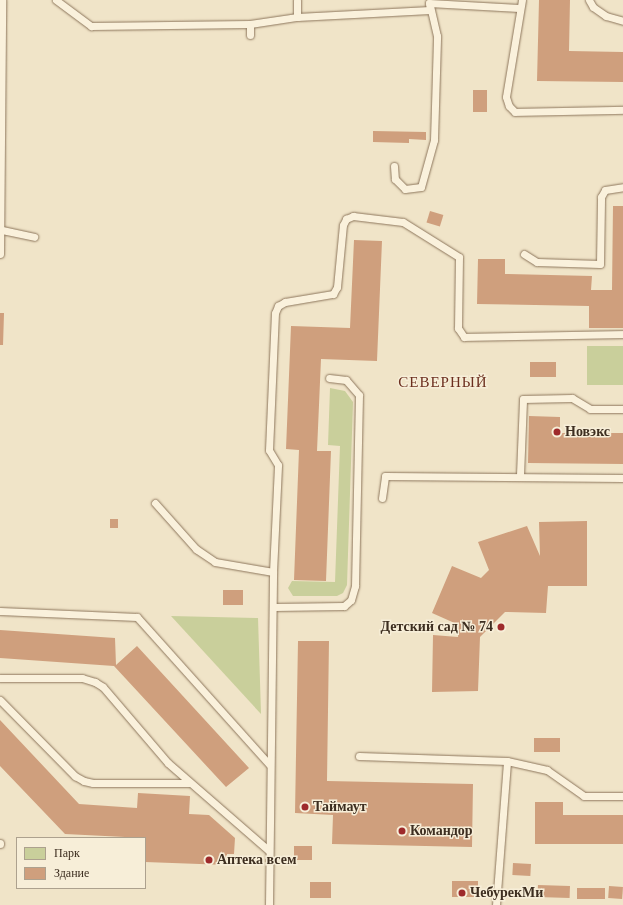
<!DOCTYPE html>
<html>
<head>
<meta charset="utf-8">
<style>
	body { margin:0 }
	#map { position:relative; width:623px; height:905px; overflow:hidden; background:#f0e4c8; font-family:Georgia,serif }
	div>[style] { position:absolute }
	[style*='--x'] { left:calc(var(--x)*1px); top:calc(var(--y)*1px); width:calc(var(--w)*1px); rotate:calc(var(--a)*1deg) }
	.green>* { inset:0; background:#c9cf9b; transform-origin:0 0 }
	.building>* { inset:0; background:#cf9f7d; transform-origin:0 0 }
	.roads { filter:drop-shadow(0 0 1px #8d765c) drop-shadow(0 0 1px #8d765c) }
	.lane>* { height:7px; margin:-3.5px; padding:0 3.5px; transform-origin:3.5px; border-radius:3.5px; background:#faf1dc }
	.dots>* { width:11px; height:11px; translate:-50% -50%; box-sizing:border-box; border:2px solid #f7eed8; border-radius:50% }
	span { translate:-50% -50%; white-space:nowrap; text-align:center; line-height:1.15; -webkit-text-stroke:3px #f7eed8; paint-order:stroke }
	.poi-label { font-size:14px; color:#3d2e20; font-weight:700 }
	.left { translate:0 -50%; text-align:left }
	.right { translate:-100% -50%; text-align:right }
	.neighbourhood-label { font-size:15px; color:#6b2e1e; letter-spacing:1px }
	.legend { position:absolute; left:16px; top:837px; width:130px; height:52px; box-sizing:border-box; background:#f7eed8; border:1px solid #ada18e; margin:0; padding:5px 7px; list-style:none; font-size:12px; color:#3d2e20 }
	.legend li { display:flex; align-items:center; gap:8px; height:20px }
	.legend b { width:20px; border:1px solid #ada18e }
</style>
</head>
<body>
<div id="map">
	<div class="green">
		<i style="left:623px;top:346px;width:39px;height:36px;rotate:90deg"></i>
		<i style="clip-path:polygon(330px 388px,345px 391px,353px 402px,347px 585px,343px 593px,337px 596px,293px 596px,288px 588px,292px 581px,335px 582px,340px 446px,328px 445px)"></i>
		<i style="clip-path:polygon(171px 616px,258px 618px,261px 714px)"></i>
	</div>
	<div class="building">
		<i style="clip-path:polygon(539px 0,570px 0,569px 51px,623px 52px,623px 82px,537px 81px)"></i>
		<i style="left:473px;top:90px;width:14px;height:22px"></i>
		<i style="clip-path:polygon(373px 131px,426px 132px,426px 140px,409px 139px,409px 143px,373px 142px)"></i>
		<i style="clip-path:polygon(613px 206px,623px 206px,623px 328px,589px 328px,589px 306px,477px 304px,478px 259px,505px 259px,505px 274px,592px 276px,591px 290px,612px 290px)"></i>
		<i style="left:430px;top:211px;width:14px;height:12px;rotate:17deg"></i>
		<i style="clip-path:polygon(354px 240px,382px 241px,377px 361px,321px 359px,317px 451px,331px 451px,326px 581px,294px 580px,299px 450px,286px 449px,291px 326px,350px 328px)"></i>
		<i style="clip-path:polygon(0 313px,4px 313px,3px 345px,0 345px)"></i>
		<i style="left:530px;top:362px;width:26px;height:15px"></i>
		<i style="clip-path:polygon(529px 416px,560px 417px,560px 433px,623px 433px,623px 464px,528px 463px)"></i>
		<i style="left:110px;top:519px;width:8px;height:9px"></i>
		<i style="clip-path:polygon(587px 521px,587px 586px,548px 586px,546px 613px,505px 612px,480px 637px,478px 691px,432px 692px,433px 635px,458px 637px,459px 625px,432px 613px,452px 566px,481px 578px,489px 570px,478px 542px,527px 526px,540px 556px,539px 522px)"></i>
		<i style="left:223px;top:590px;width:20px;height:15px"></i>
		<i style="clip-path:polygon(0 630px,115px 638px,116px 665px,137px 646px,249px 768px,226px 787px,114px 666px,0 658px)"></i>
		<i style="clip-path:polygon(298px 641px,329px 641px,327px 781px,473px 784px,472px 847px,332px 844px,333px 815px,295px 813px)"></i>
		<i style="clip-path:polygon(0 720px,79px 804px,137px 808px,138px 793px,190px 796px,189px 814px,209px 815px,235px 838px,234px 854px,227px 854px,227px 865px,145px 862px,145px 838px,65px 834px,0 766px)"></i>
		<i style="left:534px;top:738px;width:26px;height:14px"></i>
		<i style="clip-path:polygon(535px 802px,563px 802px,563px 815px,623px 815px,623px 844px,535px 844px)"></i>
		<i style="left:294px;top:846px;width:18px;height:14px"></i>
		<i style="left:513px;top:863px;width:18px;height:12px;rotate:3deg"></i>
		<i style="left:452px;top:881px;width:26px;height:16px"></i>
		<i style="left:310px;top:882px;width:21px;height:16px"></i>
		<i style="left:538px;top:885px;width:32px;height:12px;rotate:2deg"></i>
		<i style="left:609px;top:886px;width:14px;height:12px;rotate:4deg"></i>
		<i style="left:577px;top:888px;width:28px;height:11px"></i>
	</div>
	<div class="roads">
		<div class="lane">
			<i style="--x:56;--y:0;--w:44;--a:36.6"></i>
			<i style="--x:91;--y:26;--w:159;--a:-0.7"></i>
			<i style="--x:250;--y:24;--w:48;--a:-8.5"></i>
			<i style="--x:297;--y:17;--w:133;--a:-3"></i>
			<i style="--x:430;--y:10;--w:7;--a:-98"></i>
			<i style="--x:429;--y:3;--w:90;--a:3.2"></i>
			<i style="--x:522;--y:0;--w:98;--a:99.4"></i>
			<i style="--x:506;--y:97;--w:9;--a:72"></i>
			<i style="--x:509;--y:106;--w:8;--a:45"></i>
			<i style="--x:515;--y:112;--w:108;--a:-1.1"></i>
			<i style="--x:589;--y:0;--w:8;--a:60"></i>
			<i style="--x:593;--y:7;--w:16;--a:35"></i>
			<i style="--x:606;--y:16;--w:18;--a:16"></i>
			<i style="--x:297;--y:17;--w:17;--a:-90"></i>
			<i style="--x:250;--y:24;--w:11;--a:90"></i>
			<i style="--x:394;--y:166;--w:13;--a:86"></i>
			<i style="--x:395;--y:179;--w:14;--a:45"></i>
			<i style="--x:405;--y:189;--w:16;--a:-7"></i>
			<i style="--x:421;--y:187;--w:49;--a:-74.5"></i>
			<i style="--x:434;--y:140;--w:104;--a:-88.3"></i>
			<i style="--x:437;--y:36;--w:31;--a:-103"></i>
			<i style="--x:2;--y:230;--w:33;--a:12"></i>
			<i style="--x:0;--y:254;--w:254;--a:-89.5"></i>
			<i style="--x:524;--y:254;--w:15;--a:32"></i>
			<i style="--x:537;--y:262;--w:63;--a:1.8"></i>
			<i style="--x:600;--y:264;--w:67;--a:-89.1"></i>
			<i style="--x:601;--y:197;--w:8;--a:-60"></i>
			<i style="--x:605;--y:190;--w:18;--a:-9"></i>
			<i style="--x:520;--y:475;--w:76;--a:-87.7"></i>
			<i style="--x:523;--y:399;--w:49;--a:-1.2"></i>
			<i style="--x:572;--y:398;--w:21;--a:31"></i>
			<i style="--x:590;--y:409;--w:33;--a:0"></i>
			<i style="--x:382;--y:498;--w:22;--a:-82"></i>
			<i style="--x:385;--y:476;--w:238;--a:0.5"></i>
			<i style="--x:155;--y:503;--w:62;--a:48.3"></i>
			<i style="--x:196;--y:549;--w:23;--a:34"></i>
			<i style="--x:215;--y:562;--w:59;--a:9.8"></i>
			<i style="--x:274;--y:607;--w:70;--a:-0.8"></i>
			<i style="--x:344;--y:606;--w:9;--a:-41"></i>
			<i style="--x:351;--y:600;--w:15;--a:-74"></i>
			<i style="--x:355;--y:586;--w:191;--a:-88.8"></i>
			<i style="--x:359;--y:395;--w:20;--a:-131"></i>
			<i style="--x:346;--y:380;--w:17;--a:-173"></i>
			<i style="--x:0;--y:611;--w:137;--a:2.5"></i>
			<i style="--x:137;--y:617;--w:198;--a:48.1"></i>
			<i style="--x:0;--y:678;--w:82;--a:0"></i>
			<i style="--x:82;--y:678;--w:14;--a:17"></i>
			<i style="--x:95;--y:682;--w:9;--a:32"></i>
			<i style="--x:103;--y:687;--w:100;--a:49.5"></i>
			<i style="--x:168;--y:763;--w:133;--a:41"></i>
			<i style="--x:0;--y:700;--w:107;--a:45.4"></i>
			<i style="--x:75;--y:776;--w:10;--a:29"></i>
			<i style="--x:84;--y:781;--w:9;--a:13"></i>
			<i style="--x:93;--y:783;--w:96;--a:0"></i>
			<i style="--x:359;--y:756;--w:148;--a:1.9"></i>
			<i style="--x:507;--y:761;--w:41;--a:12.7"></i>
			<i style="--x:547;--y:770;--w:45;--a:35.1"></i>
			<i style="--x:584;--y:796;--w:39;--a:0"></i>
			<i style="--x:0;--y:843;--w:1;--a:90"></i>
			<i style="--x:269;--y:905;--w:333;--a:-89.3"></i>
			<i style="--x:273;--y:572;--w:107;--a:-87.3"></i>
			<i style="--x:278;--y:465;--w:17;--a:-121"></i>
			<i style="--x:269;--y:450;--w:137;--a:-87.5"></i>
			<i style="--x:275;--y:313;--w:8;--a:-67"></i>
			<i style="--x:278;--y:306;--w:8;--a:-30"></i>
			<i style="--x:285;--y:302;--w:49;--a:-9.5"></i>
			<i style="--x:333;--y:294;--w:8;--a:-60"></i>
			<i style="--x:337;--y:287;--w:62;--a:-84.5"></i>
			<i style="--x:343;--y:225;--w:7;--a:-63"></i>
			<i style="--x:346;--y:219;--w:8;--a:-23"></i>
			<i style="--x:353;--y:216;--w:50;--a:6.8"></i>
			<i style="--x:403;--y:222;--w:66;--a:32"></i>
			<i style="--x:459;--y:257;--w:71;--a:90.8"></i>
			<i style="--x:458;--y:328;--w:11;--a:56"></i>
			<i style="--x:464;--y:337;--w:159;--a:-1.1"></i>
			<i style="--x:496;--y:905;--w:144;--a:-85.6"></i>
		</div>
	</div>
	<div class="dots">
		<i style="left:557px;top:432px;background:#9e2a2b"></i>
		<i style="left:501px;top:627px;background:#9e2a2b"></i>
		<i style="left:305px;top:807px;background:#9e2a2b"></i>
		<i style="left:402px;top:831px;background:#9e2a2b"></i>
		<i style="left:209px;top:860px;background:#9e2a2b"></i>
		<i style="left:462px;top:893px;background:#9e2a2b"></i>
	</div>
	<div class="poi-label">
		<span class="left" style="left:565px;top:432px">Новэкс</span>
		<span class="right" style="left:493px;top:627px">Детский сад № 74</span>
		<span class="left" style="left:313px;top:807px">Таймаут</span>
		<span class="left" style="left:410px;top:831px">Командор</span>
		<span class="left" style="left:217px;top:860px">Аптека всем</span>
		<span class="left" style="left:470px;top:893px">ЧебурекМи</span>
	</div>
	<div class="neighbourhood-label">
		<span style="left:443px;top:383px">СЕВЕРНЫЙ</span>
	</div>
	<ul class="legend">
	<li><b style="height:11px;background:#c9cf9b"></b>Парк</li>
	<li><b style="height:11px;background:#cf9f7d"></b>Здание</li>
	</ul>
</div>
</body>
</html>
